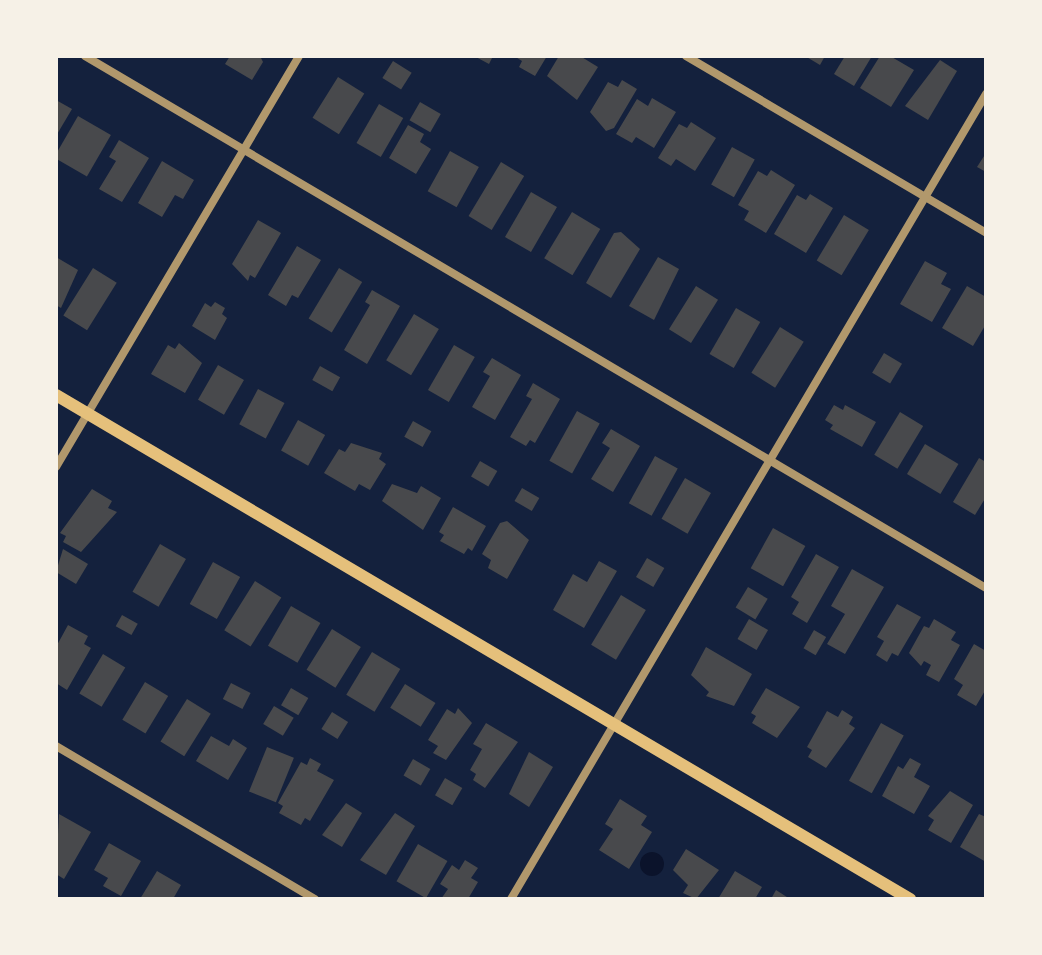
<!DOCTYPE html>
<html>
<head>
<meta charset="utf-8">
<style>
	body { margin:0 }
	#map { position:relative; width:1042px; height:955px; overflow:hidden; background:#14213d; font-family:"Times New Roman",serif }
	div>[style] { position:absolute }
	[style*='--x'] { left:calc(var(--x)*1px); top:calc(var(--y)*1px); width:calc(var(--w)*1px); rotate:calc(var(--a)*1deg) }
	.water>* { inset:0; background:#0b132b }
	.round { border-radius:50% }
	.building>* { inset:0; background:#48494c; transform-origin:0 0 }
	.minor>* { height:8px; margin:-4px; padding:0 4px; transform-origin:4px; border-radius:4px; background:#b1986c }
	.secondary>* { height:12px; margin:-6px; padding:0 6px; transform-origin:6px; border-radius:6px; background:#e5c07b }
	span { translate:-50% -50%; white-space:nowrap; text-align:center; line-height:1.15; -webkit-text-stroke:8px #f6f1e7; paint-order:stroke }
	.frame { position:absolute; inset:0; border:58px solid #f6f1e7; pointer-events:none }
</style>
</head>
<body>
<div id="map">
	<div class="water">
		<i class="round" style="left:640px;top:852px;width:24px;height:24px"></i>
	</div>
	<div class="building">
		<i style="clip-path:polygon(230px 56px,260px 56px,263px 62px,252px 80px,225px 64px)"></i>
		<i style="clip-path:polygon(474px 56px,493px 56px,489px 64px)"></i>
		<i style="clip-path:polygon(514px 56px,547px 56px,535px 76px,519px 67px,522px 61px)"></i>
		<i style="clip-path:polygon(559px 56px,580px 56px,598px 67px,577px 100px,547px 76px)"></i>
		<i style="clip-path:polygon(805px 56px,825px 56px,820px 65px)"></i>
		<i style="clip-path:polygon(845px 56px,872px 56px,854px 86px,834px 74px)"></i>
		<i style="clip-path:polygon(880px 56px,890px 56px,914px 70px,891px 107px,860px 88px)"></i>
		<i style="clip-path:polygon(940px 60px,957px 71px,928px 120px,905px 106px)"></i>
		<i style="left:393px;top:61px;width:22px;height:20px;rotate:32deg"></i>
		<i style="left:338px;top:77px;width:31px;height:48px;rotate:32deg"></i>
		<i style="clip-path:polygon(622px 80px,637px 89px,614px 128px,606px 131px,590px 112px,608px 82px,618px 87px)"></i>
		<i style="clip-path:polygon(652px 98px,676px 112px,654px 148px,636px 137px,632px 143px,616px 134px,637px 99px,648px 106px)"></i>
		<i style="clip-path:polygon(56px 100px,72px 109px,56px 136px)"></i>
		<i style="left:420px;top:102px;width:24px;height:21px;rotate:30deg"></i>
		<i style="left:379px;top:104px;width:28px;height:45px;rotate:30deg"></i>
		<i style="left:78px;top:116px;width:38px;height:48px;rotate:30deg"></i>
		<i style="clip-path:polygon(691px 122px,716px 138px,695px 171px,676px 159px,671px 166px,658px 158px,679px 124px,687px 128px)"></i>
		<i style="clip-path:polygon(408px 125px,424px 134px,420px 142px,431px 149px,416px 174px,389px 158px)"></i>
		<i style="clip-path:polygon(119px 140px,149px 158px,122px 202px,99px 189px,116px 161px,109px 157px)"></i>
		<i style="left:732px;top:147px;width:26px;height:43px;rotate:29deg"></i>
		<i style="left:450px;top:151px;width:33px;height:46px;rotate:29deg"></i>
		<i style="clip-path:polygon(986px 153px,986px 172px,977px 167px)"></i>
		<i style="clip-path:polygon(162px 161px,194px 180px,183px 199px,175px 195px,162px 217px,138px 203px)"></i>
		<i style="left:501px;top:162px;width:27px;height:63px;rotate:31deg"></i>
		<i style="clip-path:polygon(771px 170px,795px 185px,766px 233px,744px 220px,749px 211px,738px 205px,758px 171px,767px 176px)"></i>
		<i style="left:531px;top:192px;width:30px;height:52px;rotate:30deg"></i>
		<i style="clip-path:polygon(810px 194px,833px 208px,806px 253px,774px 234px,797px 195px,806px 200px)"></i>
		<i style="left:572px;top:212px;width:33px;height:54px;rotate:31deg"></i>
		<i style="left:844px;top:215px;width:29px;height:53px;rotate:31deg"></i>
		<i style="clip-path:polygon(258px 220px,281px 233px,255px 278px,250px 275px,248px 281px,232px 264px)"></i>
		<i style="clip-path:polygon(621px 232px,640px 249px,611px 298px,586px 283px,614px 233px)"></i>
		<i style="clip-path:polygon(297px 246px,321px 260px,298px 298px,292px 295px,286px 306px,268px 295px)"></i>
		<i style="clip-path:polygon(56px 257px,78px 270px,61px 308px,56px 305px)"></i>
		<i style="clip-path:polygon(658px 257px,679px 269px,654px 320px,629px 306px)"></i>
		<i style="clip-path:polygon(925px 261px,947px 273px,941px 284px,951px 289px,932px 322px,900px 304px)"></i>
		<i style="left:93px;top:268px;width:28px;height:56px;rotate:32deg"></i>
		<i style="left:339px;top:268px;width:27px;height:59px;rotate:31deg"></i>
		<i style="left:696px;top:286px;width:26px;height:51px;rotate:32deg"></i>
		<i style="clip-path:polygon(967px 286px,986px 297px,986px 324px,973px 346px,942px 328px)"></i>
		<i style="clip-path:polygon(372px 290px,400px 306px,367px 364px,344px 350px,370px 305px,365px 302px)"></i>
		<i style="clip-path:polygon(215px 302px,225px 308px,222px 314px,227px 318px,215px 340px,192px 326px,205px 303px,211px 307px)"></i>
		<i style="left:736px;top:308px;width:28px;height:53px;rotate:30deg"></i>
		<i style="left:414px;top:314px;width:29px;height:54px;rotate:31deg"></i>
		<i style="left:780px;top:327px;width:28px;height:54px;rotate:32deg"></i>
		<i style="clip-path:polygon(179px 343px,202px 363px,185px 393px,151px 374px,168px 345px,175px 349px)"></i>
		<i style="left:454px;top:345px;width:24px;height:52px;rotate:30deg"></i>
		<i style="left:884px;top:353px;width:21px;height:23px;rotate:31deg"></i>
		<i style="clip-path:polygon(492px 358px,521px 375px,495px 420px,472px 407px,490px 376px,483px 372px)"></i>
		<i style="left:218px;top:365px;width:30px;height:40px;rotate:30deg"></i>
		<i style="left:320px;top:366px;width:23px;height:16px;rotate:29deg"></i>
		<i style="clip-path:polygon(533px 383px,560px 399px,535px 443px,530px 440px,526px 446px,510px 437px,532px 399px,526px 396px)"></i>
		<i style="left:258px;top:389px;width:30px;height:40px;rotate:28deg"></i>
		<i style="clip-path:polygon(834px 405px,843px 410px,845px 405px,876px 422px,862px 447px,830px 429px,833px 425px,825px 420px)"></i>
		<i style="left:577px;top:411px;width:26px;height:57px;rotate:29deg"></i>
		<i style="left:900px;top:412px;width:27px;height:50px;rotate:31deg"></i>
		<i style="left:298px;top:420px;width:31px;height:35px;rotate:29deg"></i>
		<i style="left:413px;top:421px;width:21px;height:18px;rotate:29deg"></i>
		<i style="clip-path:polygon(611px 429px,640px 446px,613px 492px,591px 479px,610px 448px,602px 443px)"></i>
		<i style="clip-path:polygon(351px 443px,382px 453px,379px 459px,386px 464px,370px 490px,359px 484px,355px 491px,324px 473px,339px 449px,345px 452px)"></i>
		<i style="left:925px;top:444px;width:39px;height:35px;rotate:31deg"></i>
		<i style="left:655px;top:456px;width:26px;height:54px;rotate:29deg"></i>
		<i style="clip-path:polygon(979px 458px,986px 462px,986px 497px,975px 515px,953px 502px)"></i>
		<i style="left:480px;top:461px;width:20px;height:18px;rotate:30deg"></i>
		<i style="left:685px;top:478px;width:30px;height:47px;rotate:30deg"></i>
		<i style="clip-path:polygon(392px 484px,417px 493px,421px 486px,441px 498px,423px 530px,382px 501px)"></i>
		<i style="left:522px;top:488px;width:20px;height:15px;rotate:30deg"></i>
		<i style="clip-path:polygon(92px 489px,112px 501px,108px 508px,117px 512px,81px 552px,63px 542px,66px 536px,60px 533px)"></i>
		<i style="clip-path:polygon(453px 507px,486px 526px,472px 551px,468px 548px,464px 554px,440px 541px,444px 535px,439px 532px)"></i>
		<i style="clip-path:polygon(507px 521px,529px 540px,507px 579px,488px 568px,491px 560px,482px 554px,500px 523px)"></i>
		<i style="left:773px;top:528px;width:37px;height:46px;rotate:29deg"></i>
		<i style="left:160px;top:544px;width:30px;height:55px;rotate:30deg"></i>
		<i style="clip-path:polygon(63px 549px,88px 564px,76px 584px,56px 572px)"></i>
		<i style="clip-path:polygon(816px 554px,839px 567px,807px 623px,792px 614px,799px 602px,791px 597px)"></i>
		<i style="left:647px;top:558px;width:20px;height:22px;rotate:30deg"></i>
		<i style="clip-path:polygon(599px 561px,617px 571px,584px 628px,553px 610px,573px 574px,587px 582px)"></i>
		<i style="left:213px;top:562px;width:31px;height:48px;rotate:29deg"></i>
		<i style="clip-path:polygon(852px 569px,884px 587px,845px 654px,827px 644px,845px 614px,831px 606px)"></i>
		<i style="left:255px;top:581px;width:31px;height:58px;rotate:32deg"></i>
		<i style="left:748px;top:587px;width:23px;height:24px;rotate:31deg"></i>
		<i style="left:621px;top:595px;width:29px;height:58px;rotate:31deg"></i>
		<i style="clip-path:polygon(897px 604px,921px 617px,898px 656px,892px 653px,887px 662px,876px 655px,884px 641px,877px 637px)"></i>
		<i style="left:291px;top:606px;width:34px;height:46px;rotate:30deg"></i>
		<i style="left:122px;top:615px;width:18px;height:13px;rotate:29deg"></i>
		<i style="left:749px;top:619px;width:22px;height:23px;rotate:30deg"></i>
		<i style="clip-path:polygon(934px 619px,956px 632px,951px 640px,960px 645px,939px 682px,926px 675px,931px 665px,924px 661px,921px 666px,909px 653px,924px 626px,929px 628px)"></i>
		<i style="clip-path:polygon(68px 625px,88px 636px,84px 644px,91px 648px,67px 690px,56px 683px,56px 647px)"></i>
		<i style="left:332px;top:629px;width:34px;height:48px;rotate:32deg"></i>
		<i style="left:814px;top:630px;width:14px;height:21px;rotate:30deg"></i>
		<i style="clip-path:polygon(974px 644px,986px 651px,986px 689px,976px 706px,957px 695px,963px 685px,954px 679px)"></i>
		<i style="clip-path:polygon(706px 647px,752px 674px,734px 706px,706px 696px,709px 692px,691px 675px)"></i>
		<i style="left:372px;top:652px;width:33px;height:50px;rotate:31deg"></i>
		<i style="left:103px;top:654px;width:26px;height:46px;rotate:31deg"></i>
		<i style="left:145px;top:682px;width:27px;height:44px;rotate:31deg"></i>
		<i style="left:231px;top:683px;width:22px;height:18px;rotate:27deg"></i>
		<i style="left:405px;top:684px;width:36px;height:28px;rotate:32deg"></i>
		<i style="left:291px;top:688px;width:20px;height:20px;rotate:30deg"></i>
		<i style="clip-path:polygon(766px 688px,800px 707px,777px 738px,752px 723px,756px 716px,751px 713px)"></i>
		<i style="left:187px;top:699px;width:28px;height:50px;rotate:32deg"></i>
		<i style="left:274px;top:706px;width:23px;height:21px;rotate:31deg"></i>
		<i style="clip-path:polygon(458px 708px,472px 723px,446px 760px,433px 753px,438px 746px,428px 740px,447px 709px,455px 714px)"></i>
		<i style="clip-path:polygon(842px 710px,853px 717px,849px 724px,855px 728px,826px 768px,808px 757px,812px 750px,807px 747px,827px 711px,838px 717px)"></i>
		<i style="left:332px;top:712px;width:19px;height:20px;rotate:32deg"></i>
		<i style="clip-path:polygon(486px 723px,518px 742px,485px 788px,473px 780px,476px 774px,470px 770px,482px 749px,473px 744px)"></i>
		<i style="left:881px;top:723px;width:26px;height:66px;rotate:29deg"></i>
		<i style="clip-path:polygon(211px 736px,229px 746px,233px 739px,247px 748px,228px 780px,196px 761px)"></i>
		<i style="left:267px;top:747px;width:29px;height:48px;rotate:22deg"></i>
		<i style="clip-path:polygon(529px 752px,553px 767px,529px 807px,509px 794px)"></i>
		<i style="clip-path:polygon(310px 758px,321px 764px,317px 771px,334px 780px,310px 821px,305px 818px,301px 825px,279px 813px,283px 806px,278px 803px,301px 762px,307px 765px)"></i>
		<i style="clip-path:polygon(910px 758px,921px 764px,914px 777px,930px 786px,914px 814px,882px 796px,898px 766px,903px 769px)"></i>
		<i style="left:413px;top:759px;width:20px;height:19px;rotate:30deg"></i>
		<i style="left:445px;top:778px;width:20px;height:20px;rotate:30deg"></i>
		<i style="clip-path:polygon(950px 791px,973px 805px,951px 843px,928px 830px,934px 820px,928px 816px)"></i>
		<i style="clip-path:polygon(620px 799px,647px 816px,641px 825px,652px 832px,629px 869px,599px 850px,613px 829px,605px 824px)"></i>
		<i style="clip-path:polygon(346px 803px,362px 813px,342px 847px,322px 835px)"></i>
		<i style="clip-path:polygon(395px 813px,415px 826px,386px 875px,360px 860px)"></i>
		<i style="clip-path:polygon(59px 814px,91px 832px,64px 879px,56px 874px)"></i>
		<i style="clip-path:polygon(979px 814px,986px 817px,986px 862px,960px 847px)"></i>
		<i style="clip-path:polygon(109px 843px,141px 861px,121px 896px,103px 886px,108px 878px,94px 870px)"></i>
		<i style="left:418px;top:844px;width:34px;height:43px;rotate:30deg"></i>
		<i style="clip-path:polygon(686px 849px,719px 870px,696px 899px,683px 893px,688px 885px,673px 870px)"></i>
		<i style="clip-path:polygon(465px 860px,478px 868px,471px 878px,478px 882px,468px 899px,441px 899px,448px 889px,440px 884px,452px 865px,459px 870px)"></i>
		<i style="clip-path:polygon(157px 871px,181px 885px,173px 899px,140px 899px)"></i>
		<i style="clip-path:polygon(735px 871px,762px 887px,755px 899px,718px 899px)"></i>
		<i style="clip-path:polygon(776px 890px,790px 899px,771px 899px)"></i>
	</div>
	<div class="minor">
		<i style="--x:85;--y:56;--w:1046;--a:30.56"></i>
		<i style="--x:686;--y:56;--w:348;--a:30.5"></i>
		<i style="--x:56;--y:467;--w:477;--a:-59.4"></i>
		<i style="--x:56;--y:746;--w:301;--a:30.6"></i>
		<i style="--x:511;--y:899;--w:935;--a:-59.46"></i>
	</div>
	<div class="secondary">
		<i style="--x:56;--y:395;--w:992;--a:30.55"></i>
	</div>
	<div class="frame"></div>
</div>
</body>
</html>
